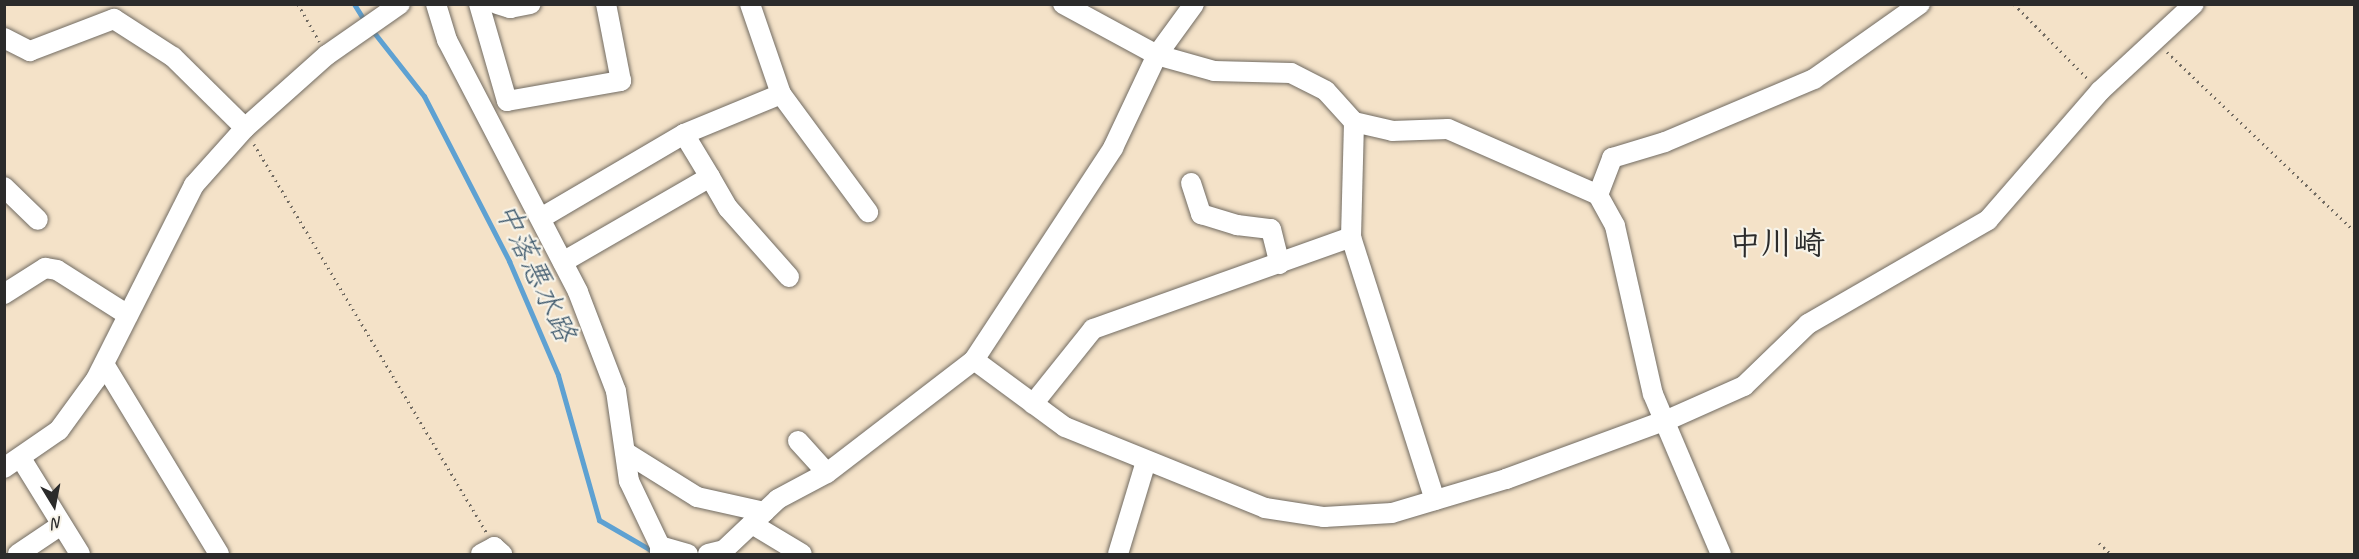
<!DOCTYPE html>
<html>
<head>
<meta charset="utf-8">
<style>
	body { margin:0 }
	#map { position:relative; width:2359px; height:559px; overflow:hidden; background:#f4e2c8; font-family:Caveat,"Klee One",sans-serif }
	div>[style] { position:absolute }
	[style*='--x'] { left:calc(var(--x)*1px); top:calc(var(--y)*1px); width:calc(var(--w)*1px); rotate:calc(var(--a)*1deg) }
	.stream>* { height:5px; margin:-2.5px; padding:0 2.5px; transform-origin:2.5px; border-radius:2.5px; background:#5ea1d2 }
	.path>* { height:3px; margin-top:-1.5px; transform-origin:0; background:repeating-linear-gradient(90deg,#716b62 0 1.5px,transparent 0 6px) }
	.roads { filter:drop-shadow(0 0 2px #716b62) drop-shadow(0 0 2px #716b62) }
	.minor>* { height:20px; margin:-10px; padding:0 10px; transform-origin:10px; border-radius:10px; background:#fff }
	span { translate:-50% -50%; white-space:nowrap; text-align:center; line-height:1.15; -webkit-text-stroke:4.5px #f7f3e8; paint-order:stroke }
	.water-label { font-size:30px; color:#3f5a6e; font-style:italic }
	.quarter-label { font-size:32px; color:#2b2b2b; font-weight:700 }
	.frame { position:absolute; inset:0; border:6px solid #2b2b2b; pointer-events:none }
	.north { position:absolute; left:24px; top:475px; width:60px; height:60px; -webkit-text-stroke:4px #f7f3e8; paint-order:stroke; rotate:170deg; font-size:16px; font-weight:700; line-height:24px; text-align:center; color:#2b2b2b }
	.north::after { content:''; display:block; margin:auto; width:21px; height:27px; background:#2b2b2b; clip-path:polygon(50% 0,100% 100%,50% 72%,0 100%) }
</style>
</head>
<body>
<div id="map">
	<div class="stream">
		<i style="--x:354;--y:4;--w:22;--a:58"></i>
		<i style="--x:372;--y:30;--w:84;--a:51.8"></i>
		<i style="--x:424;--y:96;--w:186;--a:62.7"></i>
		<i style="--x:509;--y:261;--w:124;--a:66.7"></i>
		<i style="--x:558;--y:375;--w:151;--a:74.2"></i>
		<i style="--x:599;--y:520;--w:64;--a:30.2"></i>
	</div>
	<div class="path">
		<i style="--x:298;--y:4;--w:43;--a:60.4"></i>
		<i style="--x:2014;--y:4;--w:105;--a:45.4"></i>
		<i style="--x:2167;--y:52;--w:259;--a:43.7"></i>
		<i style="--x:254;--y:144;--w:452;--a:59.1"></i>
		<i style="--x:2099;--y:543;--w:16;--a:43"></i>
	</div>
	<div class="roads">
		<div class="minor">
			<i style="--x:436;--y:4;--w:38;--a:73"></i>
			<i style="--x:447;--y:40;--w:284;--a:62.5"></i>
			<i style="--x:578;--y:292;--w:106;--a:69"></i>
			<i style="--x:616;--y:391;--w:91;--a:81.8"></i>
			<i style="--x:629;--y:481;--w:72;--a:64.5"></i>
			<i style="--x:660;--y:546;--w:8;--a:90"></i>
			<i style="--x:479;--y:4;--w:101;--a:73.9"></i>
			<i style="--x:507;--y:101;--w:116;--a:-10"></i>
			<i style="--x:621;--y:81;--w:78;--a:-101"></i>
			<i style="--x:497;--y:4;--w:14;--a:17"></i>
			<i style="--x:510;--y:8;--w:21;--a:-11"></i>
			<i style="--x:1063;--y:4;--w:107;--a:28.5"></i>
			<i style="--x:1157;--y:55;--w:63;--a:-54"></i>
			<i style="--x:4;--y:38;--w:29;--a:27"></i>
			<i style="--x:30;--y:51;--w:90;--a:-20.9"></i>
			<i style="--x:114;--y:19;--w:70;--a:32.8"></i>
			<i style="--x:173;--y:57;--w:101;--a:44.6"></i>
			<i style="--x:781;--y:94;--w:147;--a:53.6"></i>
			<i style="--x:684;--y:134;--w:105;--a:-22.4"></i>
			<i style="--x:781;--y:94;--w:95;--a:-109"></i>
			<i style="--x:710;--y:177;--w:36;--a:60"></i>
			<i style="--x:728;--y:208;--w:92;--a:48.5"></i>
			<i style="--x:1191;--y:183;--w:33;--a:72"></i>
			<i style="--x:1201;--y:214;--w:38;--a:17"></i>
			<i style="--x:1237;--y:225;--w:34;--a:7"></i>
			<i style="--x:1271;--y:229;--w:36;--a:76"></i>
			<i style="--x:4;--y:187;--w:47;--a:44.1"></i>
			<i style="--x:1598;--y:195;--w:40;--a:-69"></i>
			<i style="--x:1612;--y:158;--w:55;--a:-16.8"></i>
			<i style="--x:1665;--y:142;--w:162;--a:-22.9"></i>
			<i style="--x:1814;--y:79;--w:130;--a:-35.3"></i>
			<i style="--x:541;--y:218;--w:166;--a:-30.4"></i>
			<i style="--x:684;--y:134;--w:50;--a:58.8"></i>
			<i style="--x:710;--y:177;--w:170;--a:150"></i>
			<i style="--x:1351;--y:237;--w:115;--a:-88.5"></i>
			<i style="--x:4;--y:294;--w:49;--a:-32.4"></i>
			<i style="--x:45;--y:268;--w:12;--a:9"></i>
			<i style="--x:57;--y:270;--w:84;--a:32.4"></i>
			<i style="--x:974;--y:360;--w:113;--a:36.4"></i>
			<i style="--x:1065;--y:427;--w:216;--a:22"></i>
			<i style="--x:1265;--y:508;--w:60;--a:8.7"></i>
			<i style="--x:1324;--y:517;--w:68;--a:-3.4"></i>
			<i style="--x:1392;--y:513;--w:119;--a:-16.6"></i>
			<i style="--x:1506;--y:479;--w:177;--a:-20.2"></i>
			<i style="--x:1672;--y:418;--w:79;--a:-24"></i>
			<i style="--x:1744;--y:386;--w:89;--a:-44.1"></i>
			<i style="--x:1808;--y:324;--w:208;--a:-30"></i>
			<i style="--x:1988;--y:220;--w:171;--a:-49"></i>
			<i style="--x:2100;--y:91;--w:128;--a:-42.8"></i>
			<i style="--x:104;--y:364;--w:222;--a:58.8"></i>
			<i style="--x:1033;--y:404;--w:96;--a:-51.3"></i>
			<i style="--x:1093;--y:329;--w:274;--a:-19.6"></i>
			<i style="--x:1351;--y:237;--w:276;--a:72.3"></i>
			<i style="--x:798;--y:441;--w:43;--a:47.8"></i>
			<i style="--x:625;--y:452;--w:85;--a:32"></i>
			<i style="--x:697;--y:497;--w:69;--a:12.6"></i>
			<i style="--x:22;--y:460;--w:110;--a:58.3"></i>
			<i style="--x:4;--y:468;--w:67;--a:-34.6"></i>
			<i style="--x:59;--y:430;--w:63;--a:-54"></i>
			<i style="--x:96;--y:379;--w:217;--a:-63.2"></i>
			<i style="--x:194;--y:185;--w:76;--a:-48.2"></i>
			<i style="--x:245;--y:128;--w:110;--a:-41.7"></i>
			<i style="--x:327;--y:55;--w:89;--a:-34.9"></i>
			<i style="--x:752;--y:524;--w:58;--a:31"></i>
			<i style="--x:660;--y:546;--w:29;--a:16"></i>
			<i style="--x:18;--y:554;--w:52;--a:-34"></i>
			<i style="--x:481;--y:554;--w:15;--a:-28"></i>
			<i style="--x:494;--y:547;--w:11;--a:41"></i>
			<i style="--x:708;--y:554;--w:16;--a:-14"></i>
			<i style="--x:724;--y:550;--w:74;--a:-43.4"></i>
			<i style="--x:778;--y:499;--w:55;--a:-28"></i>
			<i style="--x:827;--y:473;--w:185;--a:-37.5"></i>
			<i style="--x:974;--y:360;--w:254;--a:-56.7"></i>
			<i style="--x:1113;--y:148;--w:103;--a:-64.7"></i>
			<i style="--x:1157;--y:55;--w:59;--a:15.7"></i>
			<i style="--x:1214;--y:71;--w:77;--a:1.5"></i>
			<i style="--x:1291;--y:73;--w:39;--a:27"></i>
			<i style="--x:1326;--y:91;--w:42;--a:47.9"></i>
			<i style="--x:1354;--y:122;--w:39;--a:13"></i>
			<i style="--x:1392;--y:131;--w:56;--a:-2"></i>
			<i style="--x:1448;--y:129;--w:164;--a:23.7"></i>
			<i style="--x:1598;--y:195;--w:35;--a:61"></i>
			<i style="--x:1615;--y:226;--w:172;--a:77.3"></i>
			<i style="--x:1653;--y:394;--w:174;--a:67"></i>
			<i style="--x:1118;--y:554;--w:97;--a:-73.2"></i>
		</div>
	</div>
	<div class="water-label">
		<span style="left:536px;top:272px;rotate:65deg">中落悪水路</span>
	</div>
	<div class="quarter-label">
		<span style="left:1777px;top:244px">中川崎</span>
	</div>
	<div class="frame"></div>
	<div class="north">N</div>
</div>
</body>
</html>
